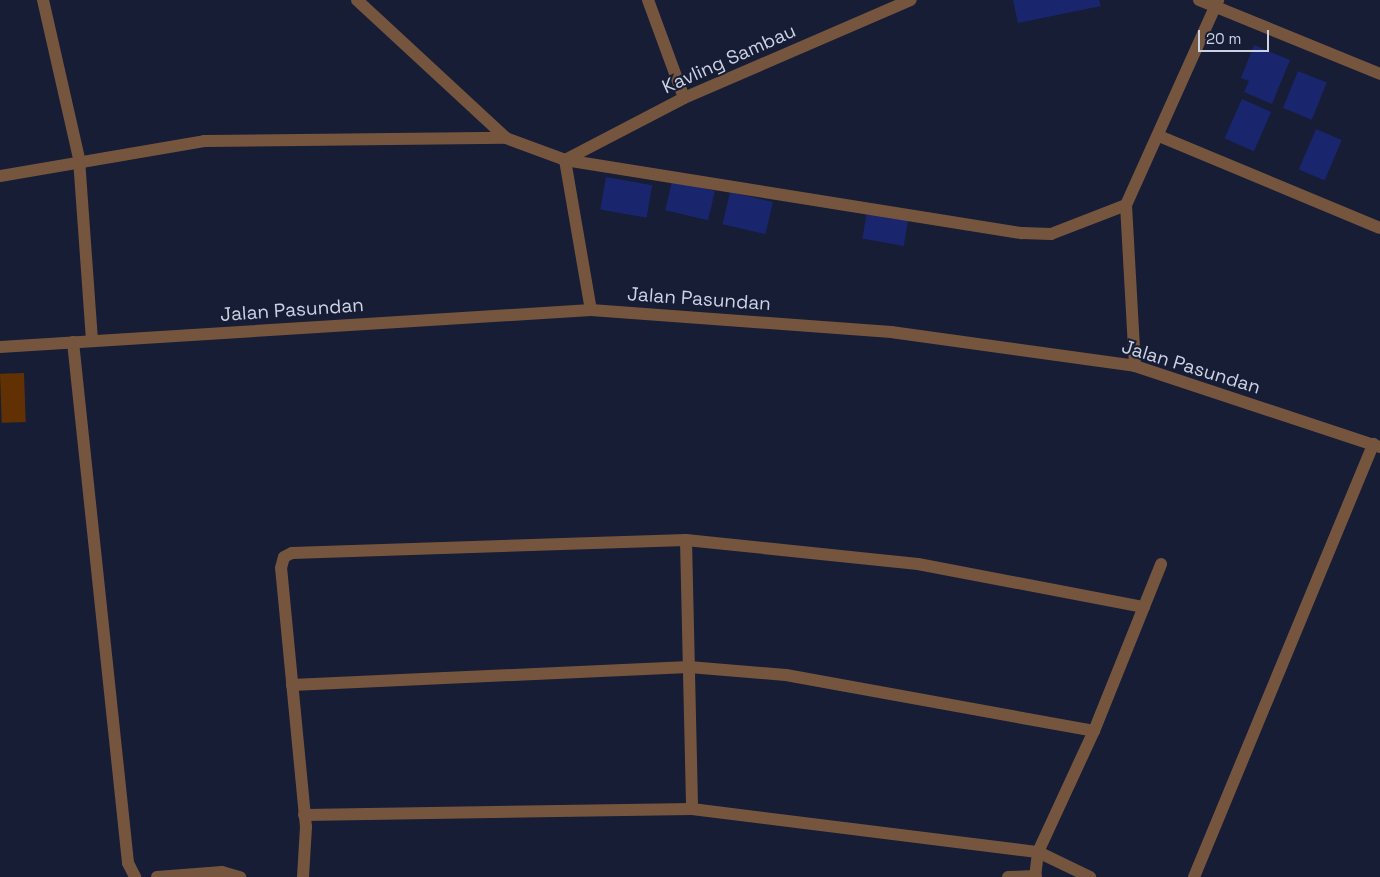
<!DOCTYPE html>
<html>
<head>
<meta charset="utf-8">
<style>
	body { margin:0 }
	#map { position:relative; width:1380px; height:877px; overflow:hidden; background:#161d35; font-family:"Space Grotesk",sans-serif }
	div>[style] { position:absolute }
	[style*='--x'] { left:calc(var(--x)*1px); top:calc(var(--y)*1px); width:calc(var(--w)*1px); rotate:calc(var(--a)*1deg) }
	.green>* { inset:0; background:#613104; transform-origin:0 0 }
	.building>* { inset:0; background:#19266d; transform-origin:0 0 }
	.minor>* { height:12px; margin:-6px; padding:0 6px; transform-origin:6px; border-radius:6px; background:#75553e }
	.tertiary>* { height:12px; margin:-6px; padding:0 6px; transform-origin:6px; border-radius:6px; background:#75553e }
	span { translate:-50% -50%; white-space:nowrap; text-align:center; line-height:1.15; -webkit-text-stroke:4px #161d35; paint-order:stroke }
	.street-label { font-size:19px; color:#ccd2e3 }
	.scale { position:absolute; left:1198px; top:30px; width:71px; height:22px; box-sizing:border-box; border:2px solid #ccd2e3; border-top:0; padding-left:6px; font-size:15px; line-height:18px; white-space:nowrap; color:#ccd2e3; -webkit-text-stroke:4px #161d35; paint-order:stroke }
</style>
</head>
<body>
<div id="map">
	<div class="green">
		<i style="left:24px;top:373px;width:49px;height:24px;rotate:88deg"></i>
	</div>
	<div class="building">
		<i style="clip-path:polygon(1013px 0,1099px 0,1101px 6px,1018px 23px)"></i>
		<i style="clip-path:polygon(1254px 45px,1290px 60px,1272px 104px,1244px 92px,1249px 81px,1241px 78px)"></i>
		<i style="left:1298px;top:71px;width:31px;height:40px;rotate:22deg"></i>
		<i style="left:1242px;top:99px;width:32px;height:43px;rotate:24deg"></i>
		<i style="left:1316px;top:129px;width:28px;height:44px;rotate:23deg"></i>
		<i style="left:606px;top:177px;width:47px;height:33px;rotate:10deg"></i>
		<i style="left:672px;top:181px;width:44px;height:30px;rotate:13deg"></i>
		<i style="left:730px;top:192px;width:44px;height:33px;rotate:13deg"></i>
		<i style="left:867px;top:212px;width:42px;height:27px;rotate:10deg"></i>
	</div>
	<div class="minor">
		<i style="--x:43;--y:0;--w:163;--a:77.2"></i>
		<i style="--x:79;--y:159;--w:182;--a:85.9"></i>
		<i style="--x:357;--y:0;--w:203;--a:42.8"></i>
		<i style="--x:506;--y:138;--w:63;--a:20.4"></i>
		<i style="--x:565;--y:160;--w:463;--a:9.1"></i>
		<i style="--x:1022;--y:233;--w:29;--a:2"></i>
		<i style="--x:1051;--y:234;--w:80;--a:-21.1"></i>
		<i style="--x:648;--y:0;--w:104;--a:69.8"></i>
		<i style="--x:1199;--y:0;--w:196;--a:22.2"></i>
		<i style="--x:1159;--y:136;--w:239;--a:22.6"></i>
		<i style="--x:565;--y:160;--w:134;--a:-27.5"></i>
		<i style="--x:684;--y:98;--w:247;--a:-23.4"></i>
		<i style="--x:565;--y:160;--w:152;--a:80.2"></i>
		<i style="--x:0;--y:176;--w:207;--a:-9.7"></i>
		<i style="--x:204;--y:141;--w:302;--a:-0.6"></i>
		<i style="--x:73;--y:342;--w:524;--a:83.97"></i>
		<i style="--x:128;--y:863;--w:16;--a:63"></i>
		<i style="--x:1135;--y:366;--w:161;--a:-93.2"></i>
		<i style="--x:1126;--y:205;--w:225;--a:-65.8"></i>
		<i style="--x:686;--y:540;--w:269;--a:88.7"></i>
		<i style="--x:292;--y:685;--w:397;--a:-2.6"></i>
		<i style="--x:689;--y:667;--w:97;--a:4.7"></i>
		<i style="--x:786;--y:675;--w:313;--a:10.3"></i>
		<i style="--x:304;--y:815;--w:388;--a:-0.9"></i>
		<i style="--x:692;--y:809;--w:349;--a:7.1"></i>
		<i style="--x:1038;--y:852;--w:58;--a:25.7"></i>
		<i style="--x:157;--y:877;--w:65;--a:-4.4"></i>
		<i style="--x:222;--y:872;--w:19;--a:16"></i>
		<i style="--x:303;--y:877;--w:50;--a:-86.6"></i>
		<i style="--x:306;--y:827;--w:260;--a:-95.5"></i>
		<i style="--x:281;--y:568;--w:11;--a:-75"></i>
		<i style="--x:284;--y:557;--w:9;--a:-27"></i>
		<i style="--x:292;--y:553;--w:394;--a:-1.9"></i>
		<i style="--x:686;--y:540;--w:233;--a:5.9"></i>
		<i style="--x:918;--y:564;--w:230;--a:10.8"></i>
		<i style="--x:1008;--y:877;--w:28;--a:-2"></i>
		<i style="--x:1035;--y:877;--w:25;--a:-83"></i>
		<i style="--x:1038;--y:852;--w:133;--a:-65.2"></i>
		<i style="--x:1094;--y:731;--w:180;--a:-68.1"></i>
		<i style="--x:1194;--y:877;--w:469;--a:-67.5"></i>
	</div>
	<div class="tertiary">
		<i style="--x:0;--y:347;--w:592;--a:-3.58"></i>
		<i style="--x:591;--y:310;--w:301;--a:4.2"></i>
		<i style="--x:891;--y:332;--w:246;--a:7.9"></i>
		<i style="--x:1135;--y:366;--w:258;--a:18.3"></i>
	</div>
	<div class="street-label">
		<span style="left:729px;top:59px;rotate:-24deg">Kavling Sambau</span>
		<span style="left:699px;top:299px;rotate:4deg">Jalan Pasundan</span>
		<span style="left:292px;top:310px;rotate:-4deg">Jalan Pasundan</span>
		<span style="left:1191px;top:367px;rotate:17deg">Jalan Pasundan</span>
	</div>
	<div class="scale">20 m</div>
</div>
</body>
</html>
